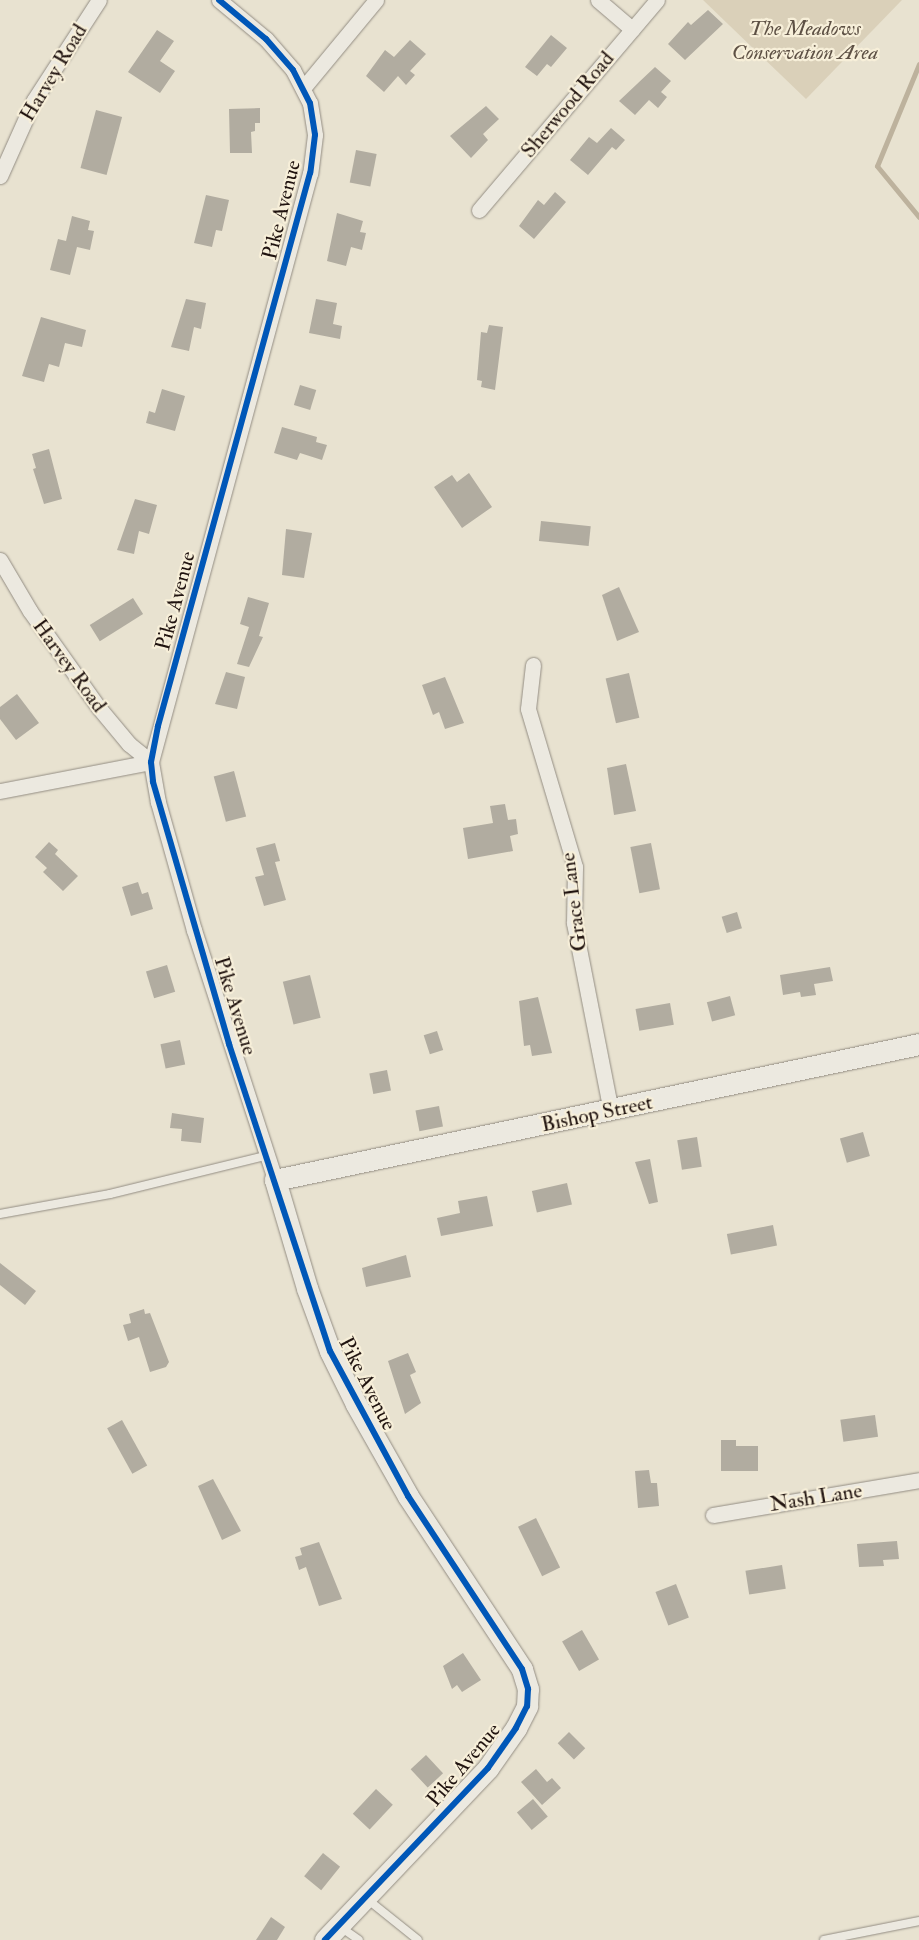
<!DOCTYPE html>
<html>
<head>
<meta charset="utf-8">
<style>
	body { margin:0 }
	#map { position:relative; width:919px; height:1940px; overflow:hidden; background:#e8e2d0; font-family:"IM FELL Double Pica",serif }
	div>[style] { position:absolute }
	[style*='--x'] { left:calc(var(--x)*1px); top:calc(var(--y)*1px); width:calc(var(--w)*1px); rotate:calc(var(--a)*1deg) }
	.green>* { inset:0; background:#dad0b9 }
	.stream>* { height:5px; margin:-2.5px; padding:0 2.5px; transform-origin:2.5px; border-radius:2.5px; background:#bdb29d }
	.building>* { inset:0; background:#b1aca0; transform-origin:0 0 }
	.roads { filter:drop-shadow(0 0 1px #938d83) drop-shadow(0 0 1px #938d83) }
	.lane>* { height:8px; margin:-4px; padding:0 4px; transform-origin:4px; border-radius:4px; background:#ece9e0 }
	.street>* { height:15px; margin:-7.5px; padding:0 7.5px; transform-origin:7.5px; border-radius:7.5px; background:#ece9e0 }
	.secondary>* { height:21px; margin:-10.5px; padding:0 10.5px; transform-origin:10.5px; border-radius:10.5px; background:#ece9e0 }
	.cycleway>* { height:6px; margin:-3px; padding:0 3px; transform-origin:3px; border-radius:3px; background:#0057b8 }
	span { translate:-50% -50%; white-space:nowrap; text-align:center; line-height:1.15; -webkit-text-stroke:4.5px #f7efd9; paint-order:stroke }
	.park-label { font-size:21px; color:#5d5044; font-style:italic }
	.street-label { font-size:21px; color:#20130f }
</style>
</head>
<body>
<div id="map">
	<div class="green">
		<i style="clip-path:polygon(703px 0,902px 0,806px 99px)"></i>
	</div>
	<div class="stream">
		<i style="--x:919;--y:64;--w:110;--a:112.4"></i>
		<i style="--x:877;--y:166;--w:66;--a:50.5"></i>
	</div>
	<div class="building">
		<i style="clip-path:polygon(708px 10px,723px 24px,685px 60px,668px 44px,688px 22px,691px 25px)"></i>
		<i style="clip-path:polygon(157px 30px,174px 41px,160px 61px,175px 71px,160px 93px,128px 72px)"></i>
		<i style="clip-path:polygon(551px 35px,567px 48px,551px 67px,547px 64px,537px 76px,525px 67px)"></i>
		<i style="clip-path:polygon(410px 40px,426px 54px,410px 71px,415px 75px,406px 85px,398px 76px,384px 92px,366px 76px,385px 50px,394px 57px)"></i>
		<i style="clip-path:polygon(655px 67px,671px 81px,661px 92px,667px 97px,658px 108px,649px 100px,635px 115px,619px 101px)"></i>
		<i style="clip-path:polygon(486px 106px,499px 119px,483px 134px,488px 140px,471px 158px,450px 136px)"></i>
		<i style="clip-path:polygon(260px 108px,260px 123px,255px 123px,255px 131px,251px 132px,252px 153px,230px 153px,229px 109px)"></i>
		<i style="left:96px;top:110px;width:27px;height:60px;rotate:15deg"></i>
		<i style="clip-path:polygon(611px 128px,625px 140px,616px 150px,612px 147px,588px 175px,570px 160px,589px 137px,597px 143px)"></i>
		<i style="left:356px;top:150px;width:21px;height:33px;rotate:11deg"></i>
		<i style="clip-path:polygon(555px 192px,566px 202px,534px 239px,519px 226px,538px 200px,544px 205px)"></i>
		<i style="clip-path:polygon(206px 195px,229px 200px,222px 231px,216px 230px,212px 247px,194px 243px)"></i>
		<i style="clip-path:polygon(337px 213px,363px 221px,360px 232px,366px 233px,362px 250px,351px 247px,346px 266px,327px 261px)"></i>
		<i style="clip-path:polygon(72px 216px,90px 221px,88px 230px,94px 231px,90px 250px,77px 247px,70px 275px,50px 270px,58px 239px,66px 241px)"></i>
		<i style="clip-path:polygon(186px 299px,206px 303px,201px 329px,194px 327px,189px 351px,171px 347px)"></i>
		<i style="clip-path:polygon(316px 299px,337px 303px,333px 324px,342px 326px,340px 339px,309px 333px)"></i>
		<i style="clip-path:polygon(41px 317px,86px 330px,82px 347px,65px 343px,59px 367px,49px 364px,44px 382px,22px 376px)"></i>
		<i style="clip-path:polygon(489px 325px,503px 327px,495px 390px,481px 387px,482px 381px,477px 380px,481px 332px,487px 333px)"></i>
		<i style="left:300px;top:385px;width:17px;height:21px;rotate:17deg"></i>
		<i style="clip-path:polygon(162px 389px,185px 396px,175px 431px,146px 423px,149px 411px,155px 413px)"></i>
		<i style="clip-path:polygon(282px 427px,317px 437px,316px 442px,327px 445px,322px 460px,300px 453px,297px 460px,274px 453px)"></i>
		<i style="clip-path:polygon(49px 449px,62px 499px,44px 504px,33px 469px,36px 468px,32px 454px)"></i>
		<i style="clip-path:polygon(469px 473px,492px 507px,462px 528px,434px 487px,452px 475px,457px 482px)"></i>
		<i style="clip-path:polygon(135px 499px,157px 505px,149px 534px,139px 531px,134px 554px,117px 550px)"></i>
		<i style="left:541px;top:521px;width:50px;height:20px;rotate:6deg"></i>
		<i style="clip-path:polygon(286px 529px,312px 533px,304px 578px,282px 575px)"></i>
		<i style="clip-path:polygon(619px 587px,639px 632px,617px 641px,602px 595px)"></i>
		<i style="clip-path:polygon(248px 597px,269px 603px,259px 636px,263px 637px,249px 667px,237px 664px,249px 627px,240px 624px)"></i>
		<i style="left:133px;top:598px;width:19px;height:51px;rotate:58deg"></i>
		<i style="clip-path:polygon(226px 672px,245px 677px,237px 709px,215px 704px)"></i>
		<i style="left:629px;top:673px;width:46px;height:24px;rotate:77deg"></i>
		<i style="clip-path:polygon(445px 677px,464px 723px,445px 729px,439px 712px,433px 715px,422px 685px)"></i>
		<i style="clip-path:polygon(17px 694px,39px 723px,16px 740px,0 719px,0 707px)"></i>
		<i style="clip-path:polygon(626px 764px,636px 811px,614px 815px,607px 768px)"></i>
		<i style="left:234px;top:771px;width:47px;height:21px;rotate:75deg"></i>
		<i style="clip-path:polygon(505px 804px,508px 820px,516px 819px,518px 834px,510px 836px,513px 851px,468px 859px,463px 828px,493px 823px,490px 806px)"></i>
		<i style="clip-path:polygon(49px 842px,58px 850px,55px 854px,78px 876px,63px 891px,43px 872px,47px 868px,35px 857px)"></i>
		<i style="clip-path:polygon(275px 843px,280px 861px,275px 862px,286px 900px,264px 906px,255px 877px,264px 875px,256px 848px)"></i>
		<i style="left:651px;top:843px;width:47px;height:21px;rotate:79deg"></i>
		<i style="clip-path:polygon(138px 882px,142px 894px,148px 892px,153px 909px,131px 916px,122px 887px)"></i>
		<i style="left:737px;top:912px;width:17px;height:16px;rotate:73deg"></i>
		<i style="left:167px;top:965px;width:28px;height:22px;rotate:73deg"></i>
		<i style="clip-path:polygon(830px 967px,833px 981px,814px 984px,816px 995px,801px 997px,800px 992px,783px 995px,780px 975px)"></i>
		<i style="left:310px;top:975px;width:44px;height:28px;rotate:76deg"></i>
		<i style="left:730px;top:996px;width:20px;height:24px;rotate:75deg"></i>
		<i style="clip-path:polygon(538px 997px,552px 1053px,532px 1056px,530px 1045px,524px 1046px,519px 1001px)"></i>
		<i style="left:670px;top:1003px;width:22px;height:35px;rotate:80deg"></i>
		<i style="left:437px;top:1031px;width:20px;height:14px;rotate:72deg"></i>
		<i style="left:180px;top:1040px;width:25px;height:20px;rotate:78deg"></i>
		<i style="left:387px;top:1070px;width:21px;height:18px;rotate:79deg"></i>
		<i style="left:439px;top:1106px;width:21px;height:24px;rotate:79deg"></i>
		<i style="clip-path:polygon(172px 1113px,204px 1118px,201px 1143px,181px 1141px,182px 1129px,170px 1128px)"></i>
		<i style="left:863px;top:1132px;width:25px;height:24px;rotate:74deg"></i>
		<i style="left:697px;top:1137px;width:30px;height:20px;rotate:81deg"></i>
		<i style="clip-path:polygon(650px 1159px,658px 1202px,649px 1204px,635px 1162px)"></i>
		<i style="left:567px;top:1183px;width:22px;height:36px;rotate:77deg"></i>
		<i style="clip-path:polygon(487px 1196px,493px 1226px,441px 1236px,437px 1218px,460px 1213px,458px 1201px)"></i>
		<i style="left:773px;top:1225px;width:21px;height:47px;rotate:79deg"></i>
		<i style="clip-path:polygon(406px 1255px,411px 1277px,366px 1287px,362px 1268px)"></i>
		<i style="clip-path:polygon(0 1263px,36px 1291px,25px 1305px,0 1285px)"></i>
		<i style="clip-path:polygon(144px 1309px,145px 1314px,150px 1313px,169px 1362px,166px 1367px,150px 1372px,139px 1337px,128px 1341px,123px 1325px,131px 1323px,129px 1314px)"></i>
		<i style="clip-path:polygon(408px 1353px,416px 1372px,410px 1375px,421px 1403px,405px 1414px,388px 1361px)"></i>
		<i style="left:875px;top:1415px;width:22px;height:35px;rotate:82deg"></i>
		<i style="left:122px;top:1420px;width:52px;height:17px;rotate:61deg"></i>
		<i style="clip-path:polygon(721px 1440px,736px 1440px,736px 1446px,758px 1446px,758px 1471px,721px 1471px)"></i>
		<i style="clip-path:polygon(649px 1470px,651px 1483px,657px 1483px,659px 1506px,638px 1508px,635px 1471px)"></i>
		<i style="clip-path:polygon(213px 1479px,241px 1531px,222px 1540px,198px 1486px)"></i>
		<i style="left:536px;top:1518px;width:55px;height:20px;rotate:64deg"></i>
		<i style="clip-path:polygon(897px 1541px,899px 1559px,883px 1560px,884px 1566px,859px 1567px,857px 1544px)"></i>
		<i style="clip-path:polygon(319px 1542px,342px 1599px,319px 1606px,306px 1567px,299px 1570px,295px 1557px,302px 1555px,300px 1548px)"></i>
		<i style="left:782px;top:1565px;width:24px;height:37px;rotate:81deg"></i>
		<i style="left:676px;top:1584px;width:36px;height:22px;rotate:69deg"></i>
		<i style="left:582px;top:1630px;width:34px;height:23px;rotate:60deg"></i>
		<i style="clip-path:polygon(463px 1653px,481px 1680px,462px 1692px,457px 1685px,452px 1689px,443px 1666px)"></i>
		<i style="left:569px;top:1732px;width:23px;height:16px;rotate:45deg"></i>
		<i style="left:426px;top:1755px;width:25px;height:21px;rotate:47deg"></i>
		<i style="clip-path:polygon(536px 1769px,547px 1782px,552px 1778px,561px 1788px,542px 1805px,521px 1782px)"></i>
		<i style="left:376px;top:1789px;width:23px;height:34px;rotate:43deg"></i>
		<i style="left:533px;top:1799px;width:23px;height:21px;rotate:50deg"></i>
		<i style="left:323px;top:1853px;width:22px;height:30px;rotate:39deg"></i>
		<i style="clip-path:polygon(271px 1917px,285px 1927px,277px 1940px,256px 1940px)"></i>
	</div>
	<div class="roads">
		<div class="lane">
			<i style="--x:0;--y:1214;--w:112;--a:-10.3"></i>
			<i style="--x:110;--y:1194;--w:160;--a:-13.8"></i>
			<i style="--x:367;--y:1899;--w:65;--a:38.8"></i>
			<i style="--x:339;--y:1926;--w:24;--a:35"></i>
			<i style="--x:824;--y:1940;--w:97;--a:-11.3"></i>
		</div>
		<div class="street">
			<i style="--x:219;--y:0;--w:61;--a:39.7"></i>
			<i style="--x:266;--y:39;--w:41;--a:48.9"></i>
			<i style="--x:293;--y:70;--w:37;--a:63"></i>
			<i style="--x:310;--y:103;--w:32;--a:81"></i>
			<i style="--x:315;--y:135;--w:38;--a:97"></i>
			<i style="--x:310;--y:173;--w:610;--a:105.11"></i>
			<i style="--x:151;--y:762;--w:41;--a:80.1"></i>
			<i style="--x:158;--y:802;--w:133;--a:74.3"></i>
			<i style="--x:194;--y:930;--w:263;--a:72"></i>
			<i style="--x:598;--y:0;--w:45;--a:40.5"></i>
			<i style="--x:304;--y:87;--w:113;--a:-50.4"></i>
			<i style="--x:0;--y:176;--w:83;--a:-65.9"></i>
			<i style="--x:34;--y:100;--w:119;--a:-57"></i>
			<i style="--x:479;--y:210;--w:275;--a:-49.7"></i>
			<i style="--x:0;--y:560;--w:59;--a:59.5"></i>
			<i style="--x:30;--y:611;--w:119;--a:54.6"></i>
			<i style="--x:99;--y:708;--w:47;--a:50.2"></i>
			<i style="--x:129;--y:744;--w:28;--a:39"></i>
			<i style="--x:533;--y:665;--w:44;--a:96.5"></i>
			<i style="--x:528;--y:709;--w:165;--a:73.4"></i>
			<i style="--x:575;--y:867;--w:56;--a:91"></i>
			<i style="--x:574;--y:923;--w:192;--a:78.9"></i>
			<i style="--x:0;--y:791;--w:154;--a:-10.9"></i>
			<i style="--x:713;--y:1515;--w:209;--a:-9.6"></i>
		</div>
		<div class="secondary">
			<i style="--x:325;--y:1940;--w:237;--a:-46.5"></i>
			<i style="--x:488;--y:1768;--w:49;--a:-55"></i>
			<i style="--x:516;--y:1728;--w:25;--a:-63"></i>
			<i style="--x:527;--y:1706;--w:17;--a:-87"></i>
			<i style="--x:528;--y:1689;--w:21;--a:-107"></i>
			<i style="--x:522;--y:1669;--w:207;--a:-123.4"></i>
			<i style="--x:408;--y:1496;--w:106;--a:-119.5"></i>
			<i style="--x:356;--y:1404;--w:59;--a:-116.1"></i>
			<i style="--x:330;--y:1351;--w:67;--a:-110.1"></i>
			<i style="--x:307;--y:1288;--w:113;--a:-106.5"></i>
			<i style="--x:275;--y:1180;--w:658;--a:-11.92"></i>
		</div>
	</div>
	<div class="cycleway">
		<i style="--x:219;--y:0;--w:61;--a:39.7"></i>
		<i style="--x:266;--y:39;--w:41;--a:48.9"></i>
		<i style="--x:293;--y:70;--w:37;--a:63"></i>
		<i style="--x:310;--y:103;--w:32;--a:81"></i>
		<i style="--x:315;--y:135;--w:38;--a:97"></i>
		<i style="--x:310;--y:173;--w:574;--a:105.37"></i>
		<i style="--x:158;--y:726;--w:37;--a:101"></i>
		<i style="--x:151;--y:762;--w:20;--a:84"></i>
		<i style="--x:153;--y:782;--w:273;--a:73.8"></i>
		<i style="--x:229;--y:1044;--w:323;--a:71.8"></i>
		<i style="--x:330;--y:1351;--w:165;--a:61.7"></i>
		<i style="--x:408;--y:1496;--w:207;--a:56.6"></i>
		<i style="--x:522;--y:1669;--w:21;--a:73"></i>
		<i style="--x:528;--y:1689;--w:17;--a:93"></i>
		<i style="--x:527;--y:1706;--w:25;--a:117"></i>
		<i style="--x:516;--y:1728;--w:49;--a:125"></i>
		<i style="--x:488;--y:1768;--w:237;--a:133.5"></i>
	</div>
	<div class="park-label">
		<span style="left:805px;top:41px">The Meadows<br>Conservation Area</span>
	</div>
	<div class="street-label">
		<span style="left:54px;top:73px;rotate:-59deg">Harvey Road</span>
		<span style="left:568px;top:105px;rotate:-50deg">Sherwood Road</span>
		<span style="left:282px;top:210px;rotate:-76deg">Pike Avenue</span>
		<span style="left:176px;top:601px;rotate:-75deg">Pike Avenue</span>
		<span style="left:69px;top:666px;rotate:54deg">Harvey Road</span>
		<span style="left:574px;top:902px;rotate:-97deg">Grace Lane</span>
		<span style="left:235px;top:1006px;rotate:73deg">Pike Avenue</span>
		<span style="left:597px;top:1114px;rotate:-12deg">Bishop Street</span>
		<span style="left:367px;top:1384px;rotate:63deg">Pike Avenue</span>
		<span style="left:816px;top:1498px;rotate:-9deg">Nash Lane</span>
		<span style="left:464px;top:1765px;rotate:-50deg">Pike Avenue</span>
	</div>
</div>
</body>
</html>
